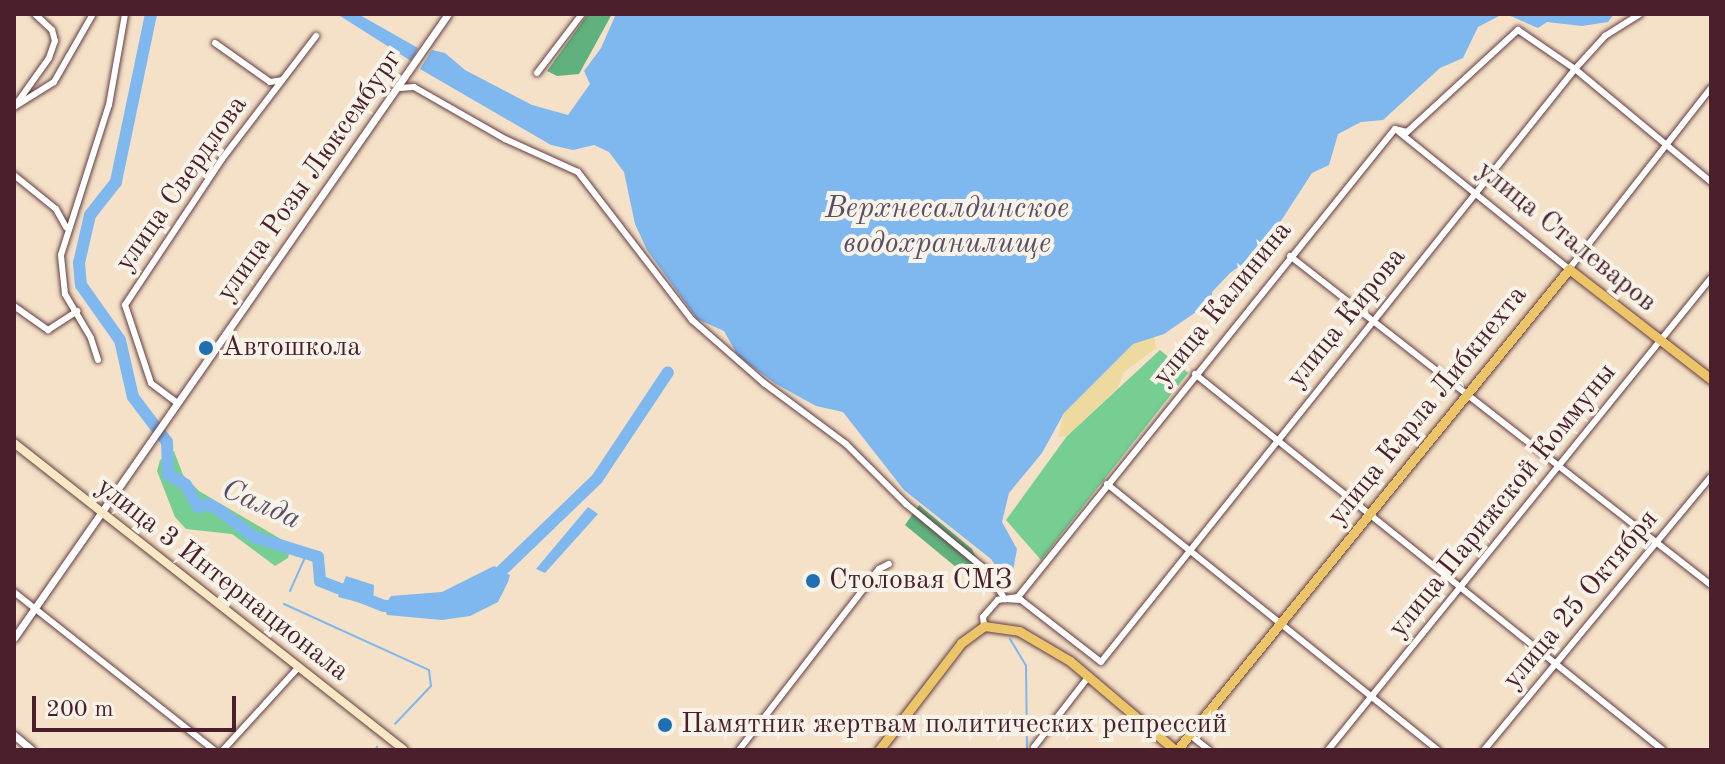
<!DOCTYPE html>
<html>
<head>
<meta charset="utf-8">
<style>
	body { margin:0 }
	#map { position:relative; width:1725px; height:764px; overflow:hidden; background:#f4e1c7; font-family:"Old Standard TT",serif }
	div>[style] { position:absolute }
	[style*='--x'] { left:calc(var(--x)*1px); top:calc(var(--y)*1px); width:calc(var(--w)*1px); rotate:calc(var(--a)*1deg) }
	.green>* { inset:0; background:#76ce93 }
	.forest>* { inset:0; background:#60b17d }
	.sand>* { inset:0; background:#eeda9e }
	.water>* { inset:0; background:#7fb7ef }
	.stream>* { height:2px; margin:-1px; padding:0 1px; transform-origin:1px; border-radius:1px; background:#7fb7ef }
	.river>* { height:12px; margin:-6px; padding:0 6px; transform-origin:6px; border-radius:6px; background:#7fb7ef }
	.roads { filter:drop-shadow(0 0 2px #643c42) drop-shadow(0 0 2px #643c42) }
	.minor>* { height:6px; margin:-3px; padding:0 3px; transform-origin:3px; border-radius:3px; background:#fff }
	.tertiary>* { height:7px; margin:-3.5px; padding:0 3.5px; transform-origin:3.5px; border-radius:3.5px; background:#fff }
	.secondary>* { height:8px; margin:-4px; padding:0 4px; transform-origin:4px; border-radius:4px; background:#f8e8c3 }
	.primary>* { height:9px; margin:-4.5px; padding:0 4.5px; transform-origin:4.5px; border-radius:4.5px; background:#edc569 }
	.dots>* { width:22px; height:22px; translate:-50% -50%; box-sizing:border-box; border:4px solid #f7f3e8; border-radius:50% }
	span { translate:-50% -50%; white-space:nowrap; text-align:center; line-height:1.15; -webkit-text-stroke:8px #f7f3e8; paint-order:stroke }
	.street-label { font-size:28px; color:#4a1f2b }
	.poi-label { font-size:28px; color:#4a1f2b }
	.left { translate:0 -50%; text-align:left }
	.water-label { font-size:30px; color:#5a4d66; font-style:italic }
	.frame { position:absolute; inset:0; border:16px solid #4a1f2b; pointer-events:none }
	.scale { position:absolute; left:32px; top:696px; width:204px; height:36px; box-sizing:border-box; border:4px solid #4a1f2b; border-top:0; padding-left:10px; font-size:24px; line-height:28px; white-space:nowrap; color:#4a1f2b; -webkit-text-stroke:6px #f7f3e8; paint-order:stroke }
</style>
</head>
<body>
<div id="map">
	<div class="green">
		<i style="clip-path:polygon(1160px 350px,1188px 373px,1041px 560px,1006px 520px,1067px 436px)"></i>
		<i style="clip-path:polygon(174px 451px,183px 475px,199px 491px,291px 545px,288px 558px,275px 566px,232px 534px,186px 529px,175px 517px,157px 471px,160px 460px)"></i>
	</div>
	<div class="forest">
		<i style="clip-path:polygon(588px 14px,612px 14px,579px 74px,557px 76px,547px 71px)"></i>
		<i style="clip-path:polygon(919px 505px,972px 549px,989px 584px,980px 587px,905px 525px)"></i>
	</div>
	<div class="sand">
		<i style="clip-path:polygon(1154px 335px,1156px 348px,1124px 372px,1117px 389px,1067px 436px,1058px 437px,1064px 413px,1104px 368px,1133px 344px)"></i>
	</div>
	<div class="water">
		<i style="clip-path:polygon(337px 14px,358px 14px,418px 48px,411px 61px)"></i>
		<i style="clip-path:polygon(616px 14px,1503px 14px,1478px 27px,1463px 58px,1440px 68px,1383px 120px,1361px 122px,1338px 134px,1329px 165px,1312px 173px,1275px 230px,1273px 242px,1230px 273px,1212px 292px,1212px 301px,1164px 334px,1133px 344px,1064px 413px,1042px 453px,1009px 493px,1002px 522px,1017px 549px,1010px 587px,991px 559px,904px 490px,843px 412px,816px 406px,776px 384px,738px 356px,724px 331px,697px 319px,647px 250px,635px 224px,624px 172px,609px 152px,594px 145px,573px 150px,551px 145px,420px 69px,432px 50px,445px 53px,465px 70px,532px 105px,568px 115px,590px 84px,584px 71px,601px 48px)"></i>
		<i style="clip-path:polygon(1506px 14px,1614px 14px,1608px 22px,1582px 26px,1547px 22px,1538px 28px)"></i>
		<i style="clip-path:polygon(588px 507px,598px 514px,545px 573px,536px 569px)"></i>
		<i style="clip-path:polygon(494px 566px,510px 575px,508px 582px,498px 602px,470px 616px,442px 620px,387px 615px,384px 606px,391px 596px,442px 592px)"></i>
		<i style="clip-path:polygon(346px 576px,374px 585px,373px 606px,338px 597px)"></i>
	</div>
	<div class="stream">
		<i style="--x:290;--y:591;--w:39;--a:-66"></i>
		<i style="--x:284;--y:604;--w:159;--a:24.5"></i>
		<i style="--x:429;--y:670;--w:16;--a:83"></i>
		<i style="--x:431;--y:686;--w:52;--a:133.5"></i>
		<i style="--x:1010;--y:639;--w:31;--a:59"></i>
		<i style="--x:1026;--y:666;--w:84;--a:89.3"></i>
		<i style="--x:375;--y:750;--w:4;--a:-56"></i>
	</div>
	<div class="river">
		<i style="--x:151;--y:14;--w:172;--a:101.8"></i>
		<i style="--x:116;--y:182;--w:42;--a:128.2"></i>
		<i style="--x:90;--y:215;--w:49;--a:102.9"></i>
		<i style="--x:79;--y:263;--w:22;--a:85"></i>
		<i style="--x:81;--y:285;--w:67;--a:54.7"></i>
		<i style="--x:120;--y:340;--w:58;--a:77.2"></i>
		<i style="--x:133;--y:397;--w:56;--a:52.9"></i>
		<i style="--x:167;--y:442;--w:32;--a:88"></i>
		<i style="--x:168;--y:474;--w:21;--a:31"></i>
		<i style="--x:186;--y:485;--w:25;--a:61"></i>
		<i style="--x:198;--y:507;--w:10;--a:-17"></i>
		<i style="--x:208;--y:504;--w:13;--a:29"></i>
		<i style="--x:219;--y:510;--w:44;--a:37.6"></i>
		<i style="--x:254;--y:537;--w:67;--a:17.4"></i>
		<i style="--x:318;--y:557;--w:24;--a:85"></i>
		<i style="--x:320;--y:581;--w:69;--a:21.3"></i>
		<i style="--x:384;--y:606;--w:14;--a:0"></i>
		<i style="--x:493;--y:579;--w:144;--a:-43.9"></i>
		<i style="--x:597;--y:479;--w:128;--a:-56.4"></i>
	</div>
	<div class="roads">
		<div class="minor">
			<i style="--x:215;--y:43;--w:67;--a:35.3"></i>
			<i style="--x:270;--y:82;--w:12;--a:-9"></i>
			<i style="--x:537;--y:73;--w:74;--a:-52.7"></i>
			<i style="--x:400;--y:88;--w:14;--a:-4"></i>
			<i style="--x:414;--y:87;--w:105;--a:29.7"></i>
			<i style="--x:505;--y:139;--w:80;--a:24.3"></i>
			<i style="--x:578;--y:172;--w:187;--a:52.4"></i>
			<i style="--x:692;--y:320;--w:96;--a:41.2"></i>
			<i style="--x:764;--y:383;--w:102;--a:36.6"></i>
			<i style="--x:846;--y:444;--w:85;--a:45"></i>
			<i style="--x:906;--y:504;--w:104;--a:39.5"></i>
			<i style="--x:986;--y:570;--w:35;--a:57"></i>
			<i style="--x:1005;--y:599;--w:16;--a:4"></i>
			<i style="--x:1021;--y:600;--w:101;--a:37.8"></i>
			<i style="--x:1101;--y:662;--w:759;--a:-51.36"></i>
			<i style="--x:1575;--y:69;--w:45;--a:-47.7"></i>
			<i style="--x:1605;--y:36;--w:41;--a:-32.2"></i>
			<i style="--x:17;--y:103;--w:55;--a:-54.6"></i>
			<i style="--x:49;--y:58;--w:18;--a:-71"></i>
			<i style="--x:55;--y:41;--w:11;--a:-105"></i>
			<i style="--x:52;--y:30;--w:23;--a:-137"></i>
			<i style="--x:14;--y:107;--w:47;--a:-32"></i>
			<i style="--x:54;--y:82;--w:78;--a:-60.2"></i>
			<i style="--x:1399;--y:132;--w:218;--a:38.9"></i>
			<i style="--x:1569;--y:269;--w:230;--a:-51.9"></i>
			<i style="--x:14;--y:175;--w:54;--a:39"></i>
			<i style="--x:56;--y:209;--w:21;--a:61"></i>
			<i style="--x:1290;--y:256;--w:534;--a:38.01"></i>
			<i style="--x:14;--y:306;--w:42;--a:35.2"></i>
			<i style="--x:48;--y:330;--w:35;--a:-33"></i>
			<i style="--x:98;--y:360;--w:23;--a:-108"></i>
			<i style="--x:91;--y:338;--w:51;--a:-120.6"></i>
			<i style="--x:65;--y:294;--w:39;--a:-96"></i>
			<i style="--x:61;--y:255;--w:157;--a:-72.3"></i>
			<i style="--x:109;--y:105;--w:92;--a:-80"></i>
			<i style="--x:1195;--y:374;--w:600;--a:38.78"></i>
			<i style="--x:176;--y:402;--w:31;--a:-143"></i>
			<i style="--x:151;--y:383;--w:82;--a:-108.4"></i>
			<i style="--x:125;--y:305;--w:175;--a:-56.4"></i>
			<i style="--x:222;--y:159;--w:155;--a:-52.6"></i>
			<i style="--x:1107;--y:484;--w:425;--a:38.8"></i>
			<i style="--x:14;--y:592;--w:255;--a:38.3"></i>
			<i style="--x:984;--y:626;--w:9;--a:-96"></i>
			<i style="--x:983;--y:617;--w:23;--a:-49"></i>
			<i style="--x:998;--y:600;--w:20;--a:-9"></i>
			<i style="--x:1018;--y:597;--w:601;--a:-51.15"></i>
			<i style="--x:1395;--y:129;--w:12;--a:14"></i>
			<i style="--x:1407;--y:132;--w:151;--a:-42.6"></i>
			<i style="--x:1518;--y:30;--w:69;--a:34.4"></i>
			<i style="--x:1575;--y:69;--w:177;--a:39.7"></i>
			<i style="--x:1190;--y:735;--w:24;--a:38"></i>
			<i style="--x:1034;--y:747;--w:90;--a:-52.2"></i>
			<i style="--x:223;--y:750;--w:111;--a:-47.6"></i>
			<i style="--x:739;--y:750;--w:229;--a:-52.3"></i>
			<i style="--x:879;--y:569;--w:11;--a:-27"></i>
			<i style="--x:1328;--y:750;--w:608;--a:-50.94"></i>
			<i style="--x:1484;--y:750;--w:355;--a:-50.3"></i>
		</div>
		<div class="tertiary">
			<i style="--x:14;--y:638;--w:760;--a:-55.18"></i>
			<i style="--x:14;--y:735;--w:23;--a:40"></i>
		</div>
		<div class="secondary">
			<i style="--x:14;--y:443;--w:496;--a:38.2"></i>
		</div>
		<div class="primary">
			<i style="--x:879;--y:750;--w:135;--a:-52.5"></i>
			<i style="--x:961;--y:643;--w:29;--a:-36"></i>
			<i style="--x:984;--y:626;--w:35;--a:8"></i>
			<i style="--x:1019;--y:631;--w:59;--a:30.5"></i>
			<i style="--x:1070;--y:661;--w:138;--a:40.3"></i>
			<i style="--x:1177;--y:750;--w:621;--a:-50.82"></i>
			<i style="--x:1569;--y:269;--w:180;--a:37.8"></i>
		</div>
	</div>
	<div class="dots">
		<i style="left:206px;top:348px;background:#1f6fb2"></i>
		<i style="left:813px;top:581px;background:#1f6fb2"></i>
		<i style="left:665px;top:725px;background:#1f6fb2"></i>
	</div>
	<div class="street-label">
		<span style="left:310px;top:176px;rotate:-55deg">улица Розы Люксембург</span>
		<span style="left:182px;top:184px;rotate:-55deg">улица Свердлова</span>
		<span style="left:1566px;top:237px;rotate:39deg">улица Сталеваров</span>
		<span style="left:1223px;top:304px;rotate:-51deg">улица Калинина</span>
		<span style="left:1347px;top:318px;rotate:-51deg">улица Кирова</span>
		<span style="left:1428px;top:406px;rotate:-51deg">улица Карла Либкнехта</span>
		<span style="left:1503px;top:501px;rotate:-51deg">улица Парижской Коммуны</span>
		<span style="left:222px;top:580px;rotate:38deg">улица 3 Интернационала</span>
		<span style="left:1581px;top:600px;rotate:-50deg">улица 25 Октября</span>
	</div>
	<div class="poi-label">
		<span class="left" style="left:222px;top:348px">Автошкола</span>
		<span class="left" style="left:829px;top:581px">Столовая СМЗ</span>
		<span class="left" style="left:681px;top:725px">Памятник жертвам политических репрессий</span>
	</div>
	<div class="water-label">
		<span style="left:947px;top:226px">Верхнесалдинское<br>водохранилище</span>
		<span style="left:261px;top:505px;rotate:24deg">Салда</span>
	</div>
	<div class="frame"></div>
	<div class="scale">200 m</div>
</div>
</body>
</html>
